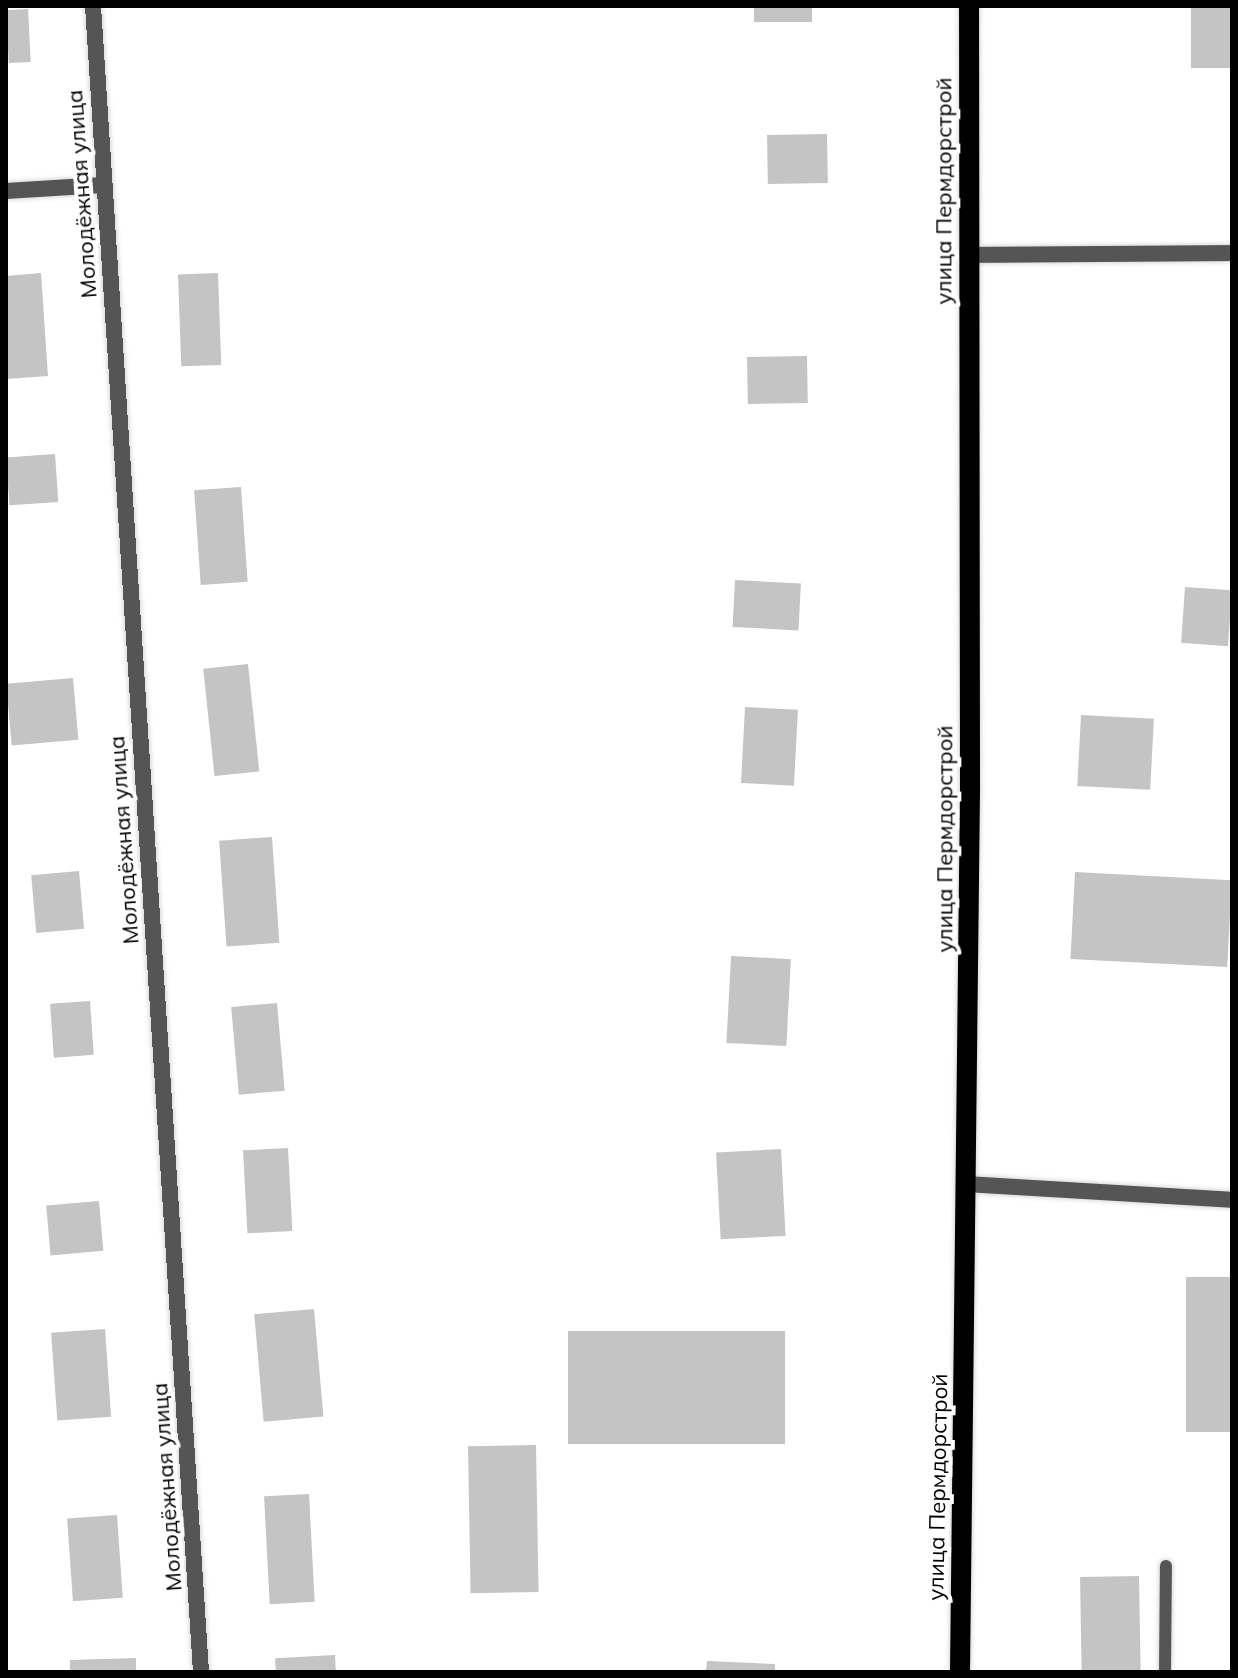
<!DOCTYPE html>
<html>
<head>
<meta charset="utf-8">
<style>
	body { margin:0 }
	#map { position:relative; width:1238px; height:1678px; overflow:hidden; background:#fff; font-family:Mulish,sans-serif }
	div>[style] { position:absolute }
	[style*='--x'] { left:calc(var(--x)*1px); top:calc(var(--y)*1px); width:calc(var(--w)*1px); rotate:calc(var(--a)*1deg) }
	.building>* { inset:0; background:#c4c4c4; transform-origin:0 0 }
	.roads { filter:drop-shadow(0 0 2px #dbdbdb) drop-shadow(0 0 2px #dbdbdb) }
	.service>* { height:12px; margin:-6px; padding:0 6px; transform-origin:6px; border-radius:6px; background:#555 }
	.minor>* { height:16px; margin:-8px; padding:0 8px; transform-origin:8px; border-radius:8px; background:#555 }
	.primary>* { height:20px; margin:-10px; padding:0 10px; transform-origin:10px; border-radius:10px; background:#000 }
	span { translate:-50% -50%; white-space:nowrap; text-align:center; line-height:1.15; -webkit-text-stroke:8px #fff; paint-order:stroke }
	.street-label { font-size:22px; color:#000 }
	.frame { position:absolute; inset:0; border:8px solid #000; pointer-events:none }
</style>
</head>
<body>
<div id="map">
	<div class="building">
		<i style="left:754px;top:6px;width:58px;height:16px"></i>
		<i style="left:1191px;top:6px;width:41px;height:62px"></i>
		<i style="left:28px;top:9px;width:53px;height:22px;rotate:87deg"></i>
		<i style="left:827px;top:134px;width:49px;height:60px;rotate:89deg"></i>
		<i style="clip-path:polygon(41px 273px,48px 376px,6px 379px,6px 276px)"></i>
		<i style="left:218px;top:273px;width:92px;height:40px;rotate:88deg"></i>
		<i style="left:807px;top:356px;width:47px;height:60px;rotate:89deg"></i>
		<i style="left:55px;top:454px;width:48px;height:49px;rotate:86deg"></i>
		<i style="left:241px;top:487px;width:95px;height:47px;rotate:86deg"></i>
		<i style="left:735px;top:580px;width:66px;height:47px;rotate:3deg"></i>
		<i style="left:1185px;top:587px;width:47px;height:56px;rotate:4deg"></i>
		<i style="left:248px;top:664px;width:108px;height:45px;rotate:84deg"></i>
		<i style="left:73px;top:678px;width:62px;height:67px;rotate:85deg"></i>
		<i style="left:745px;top:707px;width:53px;height:76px;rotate:3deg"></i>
		<i style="left:1081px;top:715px;width:73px;height:71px;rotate:3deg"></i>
		<i style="left:272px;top:837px;width:106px;height:53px;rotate:86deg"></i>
		<i style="left:79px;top:871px;width:58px;height:48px;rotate:85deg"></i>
		<i style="left:1075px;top:872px;width:157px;height:87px;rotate:3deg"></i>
		<i style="left:731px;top:956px;width:60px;height:87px;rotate:3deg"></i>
		<i style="left:90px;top:1001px;width:54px;height:40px;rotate:86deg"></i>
		<i style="left:277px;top:1003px;width:88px;height:46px;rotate:85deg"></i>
		<i style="left:288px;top:1148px;width:83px;height:45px;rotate:87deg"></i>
		<i style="left:781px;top:1149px;width:87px;height:65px;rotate:87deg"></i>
		<i style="left:99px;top:1201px;width:50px;height:53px;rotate:85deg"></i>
		<i style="left:1232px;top:1277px;width:155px;height:46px;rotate:90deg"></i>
		<i style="left:314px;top:1309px;width:108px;height:60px;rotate:85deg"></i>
		<i style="left:105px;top:1329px;width:88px;height:54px;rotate:86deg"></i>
		<i style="left:785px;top:1331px;width:113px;height:217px;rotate:90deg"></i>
		<i style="left:536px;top:1445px;width:147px;height:68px;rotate:89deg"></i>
		<i style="left:309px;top:1494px;width:108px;height:45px;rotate:87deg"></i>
		<i style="left:117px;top:1515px;width:83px;height:50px;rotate:86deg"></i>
		<i style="left:1139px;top:1576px;width:96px;height:59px;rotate:89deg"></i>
		<i style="left:335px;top:1655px;width:17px;height:60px;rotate:87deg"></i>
		<i style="clip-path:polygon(136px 1658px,136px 1672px,70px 1672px,70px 1660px)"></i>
		<i style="clip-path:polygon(707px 1661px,775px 1664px,775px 1672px,706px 1672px)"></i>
	</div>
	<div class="roads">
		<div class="service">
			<i style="--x:1165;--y:1672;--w:106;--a:-89.5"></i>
		</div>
		<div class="minor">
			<i style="--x:93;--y:6;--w:1669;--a:86.29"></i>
			<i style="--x:6;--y:191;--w:97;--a:-3.5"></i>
			<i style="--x:968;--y:255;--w:264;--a:-0.4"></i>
			<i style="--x:965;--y:1184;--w:267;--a:3.4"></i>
		</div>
		<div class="primary">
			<i style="--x:960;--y:1672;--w:883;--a:-89.35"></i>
			<i style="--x:970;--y:789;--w:783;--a:-90.07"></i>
		</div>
	</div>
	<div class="street-label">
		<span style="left:944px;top:191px;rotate:-90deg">улица Пермдорстрой</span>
		<span style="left:82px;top:194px;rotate:-94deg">Молодёжная улица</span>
		<span style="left:945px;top:839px;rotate:-90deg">улица Пермдорстрой</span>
		<span style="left:124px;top:840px;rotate:-94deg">Молодёжная улица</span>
		<span style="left:167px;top:1487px;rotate:-94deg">Молодёжная улица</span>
		<span style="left:938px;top:1487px;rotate:-89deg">улица Пермдорстрой</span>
	</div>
	<div class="frame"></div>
</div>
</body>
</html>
